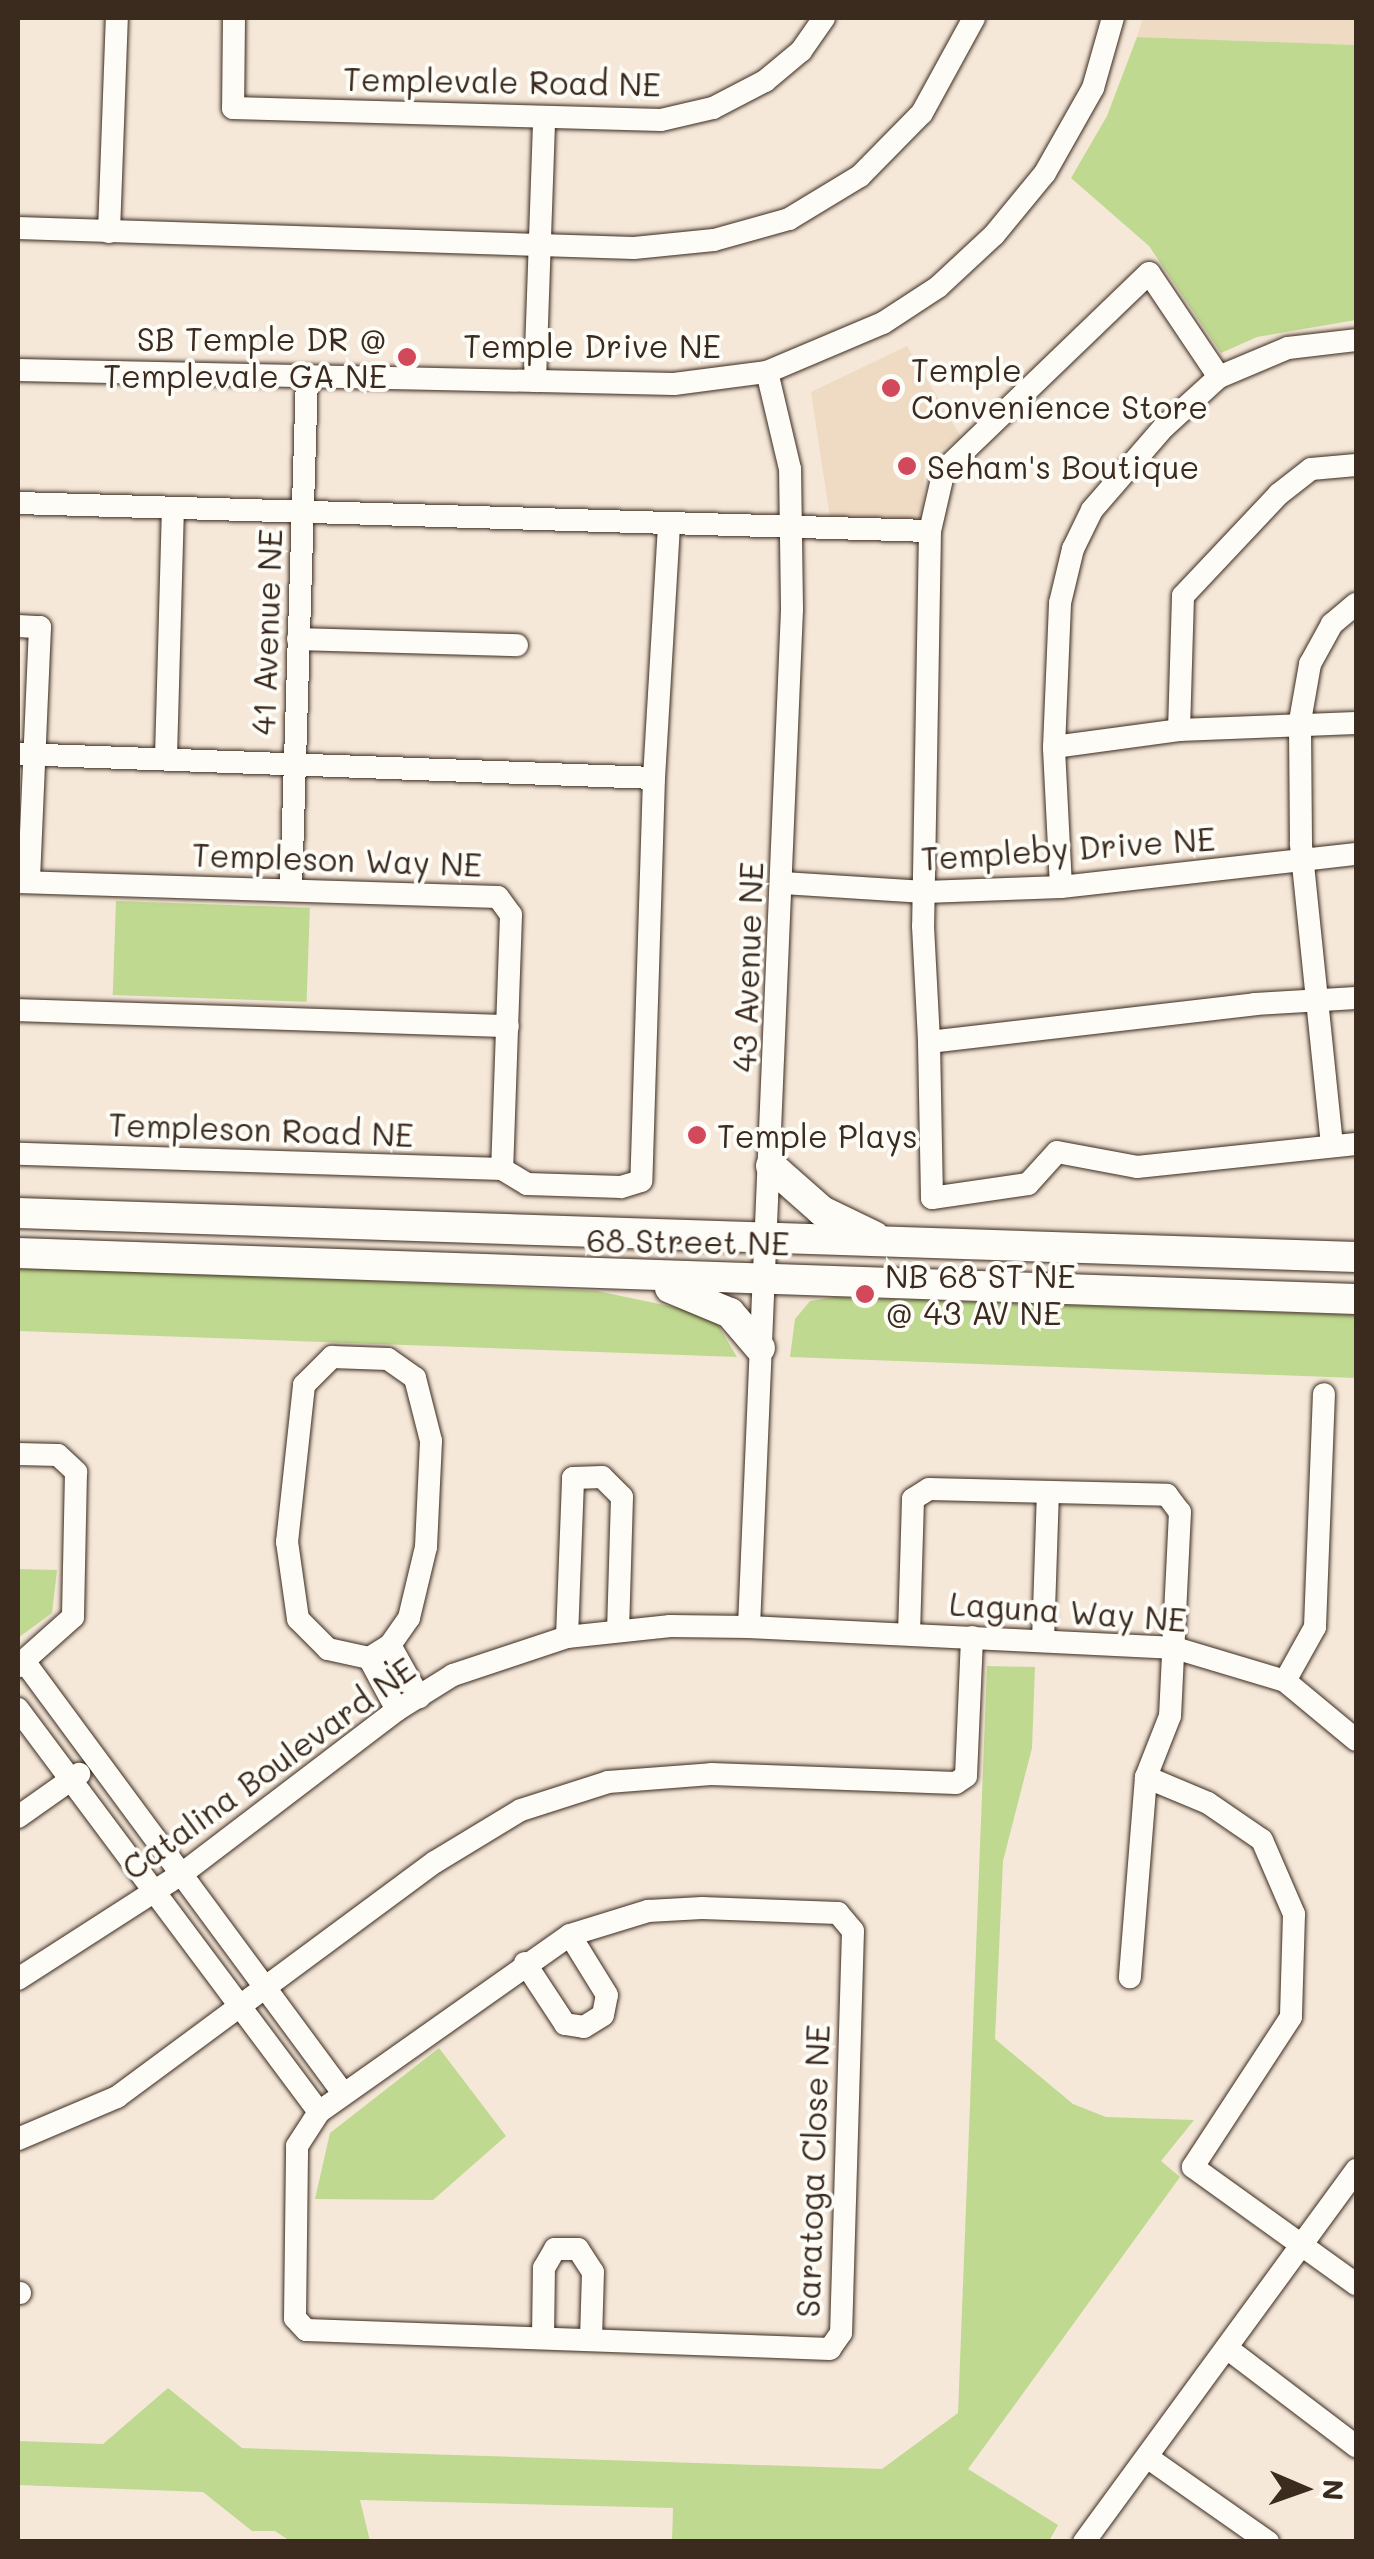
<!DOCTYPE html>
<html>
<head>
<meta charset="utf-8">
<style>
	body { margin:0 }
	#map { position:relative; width:1374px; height:2559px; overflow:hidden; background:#f5e8d9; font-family:Mali,sans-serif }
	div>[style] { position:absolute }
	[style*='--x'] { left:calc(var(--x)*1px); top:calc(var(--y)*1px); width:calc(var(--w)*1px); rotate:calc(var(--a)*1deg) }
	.built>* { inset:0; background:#efdac4 }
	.green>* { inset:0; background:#c0d990; transform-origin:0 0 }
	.roads { filter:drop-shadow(0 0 2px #3b2a1e) drop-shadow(0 0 2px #3b2a1e) }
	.minor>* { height:22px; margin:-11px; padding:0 11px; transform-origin:11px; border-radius:11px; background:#fdfcf7 }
	.major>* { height:30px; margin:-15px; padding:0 15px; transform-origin:15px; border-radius:15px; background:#fdfcf7 }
	.dots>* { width:28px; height:28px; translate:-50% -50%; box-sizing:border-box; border:5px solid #fdfcf7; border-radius:50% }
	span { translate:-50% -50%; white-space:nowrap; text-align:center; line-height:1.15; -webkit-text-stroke:8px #fdfcf7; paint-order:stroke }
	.street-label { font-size:32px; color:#3b2a1e }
	.poi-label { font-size:32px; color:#3b2a1e }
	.right { translate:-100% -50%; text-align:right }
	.left { translate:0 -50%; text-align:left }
	.frame { position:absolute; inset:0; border:20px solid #3b2a1e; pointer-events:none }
	.north { position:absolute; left:1254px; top:2439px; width:100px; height:100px; -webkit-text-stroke:8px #fdfcf7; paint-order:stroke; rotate:92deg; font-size:28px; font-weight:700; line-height:40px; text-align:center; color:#3b2a1e }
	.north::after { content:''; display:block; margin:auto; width:35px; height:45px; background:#3b2a1e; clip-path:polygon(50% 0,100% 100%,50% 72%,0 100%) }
</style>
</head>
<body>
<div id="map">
	<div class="built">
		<i style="clip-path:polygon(1143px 18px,1356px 18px,1356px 45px,1137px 37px)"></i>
		<i style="clip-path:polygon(907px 346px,961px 437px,925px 461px,922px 520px,830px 518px,811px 392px)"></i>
	</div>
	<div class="green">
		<i style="clip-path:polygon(1137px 37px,1356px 45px,1356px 320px,1257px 337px,1221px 353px,1149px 246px,1071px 178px,1107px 116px)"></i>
		<i style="left:116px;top:901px;width:194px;height:94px;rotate:2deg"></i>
		<i style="clip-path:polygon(18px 1265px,597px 1291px,712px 1315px,737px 1357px,18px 1331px)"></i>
		<i style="clip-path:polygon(836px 1297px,1356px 1315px,1356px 1378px,790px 1357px,795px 1319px,810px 1301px)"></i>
		<i style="clip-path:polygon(18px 1569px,57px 1570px,52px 1613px,18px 1638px)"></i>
		<i style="clip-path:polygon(987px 1666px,1035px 1667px,1032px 1748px,1003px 1861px,995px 2039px,1073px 2104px,1106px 2117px,1194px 2120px,1161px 2161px,1180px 2177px,968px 2469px,1058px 2525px,1049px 2541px,672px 2541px,673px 2508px,360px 2500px,370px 2541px,290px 2541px,275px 2531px,252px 2531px,203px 2492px,18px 2485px,18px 2441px,103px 2444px,168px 2388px,242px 2448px,882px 2469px,958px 2413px)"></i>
		<i style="clip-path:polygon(439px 2048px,506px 2136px,433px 2200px,315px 2199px,330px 2133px)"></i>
	</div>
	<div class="roads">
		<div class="minor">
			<i style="--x:234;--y:18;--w:90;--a:90.6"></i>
			<i style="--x:233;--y:108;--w:428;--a:1.6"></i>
			<i style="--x:661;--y:120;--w:53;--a:-13"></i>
			<i style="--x:713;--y:108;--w:59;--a:-27.4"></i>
			<i style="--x:765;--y:81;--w:47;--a:-39.8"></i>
			<i style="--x:801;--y:51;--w:40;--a:-55.1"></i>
			<i style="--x:18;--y:228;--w:616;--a:1.86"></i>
			<i style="--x:634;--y:248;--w:80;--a:-5.7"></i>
			<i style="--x:714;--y:240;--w:78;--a:-15.6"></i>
			<i style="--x:789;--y:219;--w:83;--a:-31.2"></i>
			<i style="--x:860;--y:176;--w:88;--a:-45.5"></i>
			<i style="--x:922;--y:113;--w:108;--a:-61.3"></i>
			<i style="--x:109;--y:232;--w:214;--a:-87.9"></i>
			<i style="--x:18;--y:370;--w:656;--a:1.22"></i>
			<i style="--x:674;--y:384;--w:94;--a:-7.4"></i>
			<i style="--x:767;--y:372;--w:126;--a:-22.9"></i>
			<i style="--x:883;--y:323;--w:66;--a:-33.2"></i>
			<i style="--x:938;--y:287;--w:76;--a:-42.9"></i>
			<i style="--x:994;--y:235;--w:80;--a:-50.6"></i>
			<i style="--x:1045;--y:173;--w:98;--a:-60.5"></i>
			<i style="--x:1093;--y:88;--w:73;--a:-74.1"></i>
			<i style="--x:1219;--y:377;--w:125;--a:-123.9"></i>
			<i style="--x:1149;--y:273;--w:284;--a:136.1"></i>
			<i style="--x:944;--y:470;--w:63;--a:102.9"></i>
			<i style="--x:930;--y:531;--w:395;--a:91"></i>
			<i style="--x:923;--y:926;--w:116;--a:87"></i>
			<i style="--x:929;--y:1042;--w:328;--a:-6.6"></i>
			<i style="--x:1255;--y:1004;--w:101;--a:-3.4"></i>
			<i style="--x:535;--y:381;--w:263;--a:-88"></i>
			<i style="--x:1356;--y:465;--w:45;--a:174.9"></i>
			<i style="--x:1311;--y:469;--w:41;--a:142"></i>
			<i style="--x:1279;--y:494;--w:140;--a:133.3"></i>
			<i style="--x:1183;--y:596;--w:134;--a:91.7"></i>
			<i style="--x:1179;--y:730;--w:177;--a:-2.3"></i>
			<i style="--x:18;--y:503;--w:912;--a:1.76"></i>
			<i style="--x:18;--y:626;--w:22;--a:3"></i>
			<i style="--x:40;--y:627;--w:255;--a:92.5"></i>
			<i style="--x:298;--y:639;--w:219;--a:1.6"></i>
			<i style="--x:1054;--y:747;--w:126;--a:-7.7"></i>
			<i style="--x:18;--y:754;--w:636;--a:2.16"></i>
			<i style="--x:654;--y:778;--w:403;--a:91.8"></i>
			<i style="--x:641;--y:1181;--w:21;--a:163"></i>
			<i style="--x:621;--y:1187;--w:94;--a:-178.2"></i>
			<i style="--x:527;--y:1184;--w:29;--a:-149"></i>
			<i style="--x:502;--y:1169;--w:484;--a:-178.2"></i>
			<i style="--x:166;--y:757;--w:248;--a:-88.4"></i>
			<i style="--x:654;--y:778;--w:252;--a:-86.6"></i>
			<i style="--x:18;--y:882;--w:480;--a:1.8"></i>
			<i style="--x:498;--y:897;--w:22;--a:54"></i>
			<i style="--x:511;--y:915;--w:254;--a:92"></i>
			<i style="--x:783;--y:883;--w:142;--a:3.6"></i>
			<i style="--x:925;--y:892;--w:136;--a:-2.1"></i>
			<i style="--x:1061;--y:887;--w:297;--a:-6.4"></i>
			<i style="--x:1061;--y:887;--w:140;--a:-92.9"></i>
			<i style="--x:1054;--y:747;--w:144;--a:-87.6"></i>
			<i style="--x:1060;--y:603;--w:56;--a:-76.5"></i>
			<i style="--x:1073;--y:549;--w:43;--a:-64"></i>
			<i style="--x:1092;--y:510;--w:110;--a:-49.1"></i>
			<i style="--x:1164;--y:427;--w:74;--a:-42.3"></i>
			<i style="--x:1219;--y:377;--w:75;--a:-22.8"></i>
			<i style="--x:1288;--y:348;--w:68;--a:-6.7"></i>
			<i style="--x:291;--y:889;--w:513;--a:-88.21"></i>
			<i style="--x:18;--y:1010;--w:490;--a:1.9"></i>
			<i style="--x:929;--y:1042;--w:156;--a:88.9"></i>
			<i style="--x:932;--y:1198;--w:97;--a:-8.3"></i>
			<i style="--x:1028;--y:1184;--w:43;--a:-47.8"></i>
			<i style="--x:1057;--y:1152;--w:81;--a:10.6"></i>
			<i style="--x:1137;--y:1167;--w:220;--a:-6"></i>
			<i style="--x:1332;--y:1145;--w:304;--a:-95.9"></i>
			<i style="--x:1301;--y:843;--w:122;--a:-90.5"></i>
			<i style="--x:1300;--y:721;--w:58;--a:-80"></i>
			<i style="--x:1310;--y:664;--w:46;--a:-61.2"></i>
			<i style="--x:1332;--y:624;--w:31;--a:-40"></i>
			<i style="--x:332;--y:1357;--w:56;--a:2"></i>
			<i style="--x:388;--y:1359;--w:33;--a:35"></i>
			<i style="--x:415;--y:1378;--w:65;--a:75.7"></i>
			<i style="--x:431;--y:1441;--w:106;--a:92.7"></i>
			<i style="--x:426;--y:1547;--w:73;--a:103.5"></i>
			<i style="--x:409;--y:1618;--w:33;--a:125"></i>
			<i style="--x:390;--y:1645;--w:25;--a:148"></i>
			<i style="--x:369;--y:1658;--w:42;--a:-167.6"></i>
			<i style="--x:328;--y:1649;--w:42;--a:-135"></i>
			<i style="--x:298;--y:1619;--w:78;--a:-98.1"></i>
			<i style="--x:287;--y:1542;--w:158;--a:-83.8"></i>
			<i style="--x:304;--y:1385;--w:40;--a:-45"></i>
			<i style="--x:18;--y:1454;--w:40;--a:1.4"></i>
			<i style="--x:58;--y:1455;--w:25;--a:43"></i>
			<i style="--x:76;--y:1472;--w:145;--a:91.2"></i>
			<i style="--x:73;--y:1617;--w:74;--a:138.3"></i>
			<i style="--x:749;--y:1627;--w:1019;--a:-87.58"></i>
			<i style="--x:792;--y:609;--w:140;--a:-90.8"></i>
			<i style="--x:790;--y:469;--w:100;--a:-103.3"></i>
			<i style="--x:909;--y:1634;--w:135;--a:-88.3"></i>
			<i style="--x:913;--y:1499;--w:19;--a:-32"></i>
			<i style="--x:929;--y:1489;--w:238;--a:1.4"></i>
			<i style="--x:1167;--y:1495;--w:21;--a:53"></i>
			<i style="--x:1180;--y:1512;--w:204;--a:92.8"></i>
			<i style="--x:1170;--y:1716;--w:66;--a:111.5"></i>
			<i style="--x:1146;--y:1777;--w:201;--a:94.6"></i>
			<i style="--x:567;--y:1637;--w:159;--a:-87.8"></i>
			<i style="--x:573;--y:1478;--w:29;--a:-2"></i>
			<i style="--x:602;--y:1477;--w:28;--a:45"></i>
			<i style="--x:622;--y:1497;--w:133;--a:91.7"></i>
			<i style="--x:1043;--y:1641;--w:149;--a:-88.1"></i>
			<i style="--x:390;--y:1645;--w:60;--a:60.9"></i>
			<i style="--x:369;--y:1658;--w:59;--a:61.7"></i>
			<i style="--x:24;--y:1661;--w:537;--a:53.56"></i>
			<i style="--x:1285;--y:1681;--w:62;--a:-60.9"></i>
			<i style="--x:1315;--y:1627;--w:233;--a:-87.8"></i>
			<i style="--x:18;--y:1709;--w:503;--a:53.24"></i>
			<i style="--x:1146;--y:1777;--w:67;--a:22.8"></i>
			<i style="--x:1208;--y:1803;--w:65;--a:34.4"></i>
			<i style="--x:1262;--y:1840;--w:81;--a:66.6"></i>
			<i style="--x:1294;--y:1914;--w:103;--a:91.7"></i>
			<i style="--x:1291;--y:2017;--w:179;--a:123.2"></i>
			<i style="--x:1193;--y:2167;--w:201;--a:35.7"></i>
			<i style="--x:18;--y:1817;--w:75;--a:-35.2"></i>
			<i style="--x:702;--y:1908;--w:136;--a:2.1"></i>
			<i style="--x:838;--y:1913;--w:23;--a:50"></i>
			<i style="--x:853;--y:1931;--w:402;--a:91.7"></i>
			<i style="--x:841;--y:2333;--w:19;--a:125"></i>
			<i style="--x:830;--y:2349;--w:524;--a:-177.92"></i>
			<i style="--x:306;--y:2330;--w:16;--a:-133"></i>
			<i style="--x:295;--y:2318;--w:172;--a:-89.3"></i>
			<i style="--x:297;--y:2146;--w:40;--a:-57.1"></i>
			<i style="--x:319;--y:2112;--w:307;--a:-35.2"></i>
			<i style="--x:570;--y:1935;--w:82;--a:-17.1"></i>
			<i style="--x:648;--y:1911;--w:54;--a:-3.2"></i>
			<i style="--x:525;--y:1963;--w:73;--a:56.7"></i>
			<i style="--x:565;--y:2024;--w:19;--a:9"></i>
			<i style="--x:584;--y:2027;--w:22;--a:-32"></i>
			<i style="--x:603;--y:2015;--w:20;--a:-79"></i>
			<i style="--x:607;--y:1995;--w:70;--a:-121.7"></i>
			<i style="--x:18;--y:1979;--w:196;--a:-32.7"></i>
			<i style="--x:183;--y:1873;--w:269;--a:-37.3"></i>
			<i style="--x:397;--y:1710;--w:66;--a:-32"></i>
			<i style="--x:453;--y:1675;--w:120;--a:-18.4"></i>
			<i style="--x:567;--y:1637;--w:104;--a:-6.1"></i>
			<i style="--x:670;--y:1626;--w:79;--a:0.7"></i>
			<i style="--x:749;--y:1627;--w:427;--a:2.8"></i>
			<i style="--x:1175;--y:1648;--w:115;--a:16.7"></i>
			<i style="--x:1285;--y:1681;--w:92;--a:39.7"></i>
			<i style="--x:18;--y:2139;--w:108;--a:-23"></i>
			<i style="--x:117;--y:2097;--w:395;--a:-36.5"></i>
			<i style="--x:435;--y:1862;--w:100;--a:-31.2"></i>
			<i style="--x:521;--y:1810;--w:91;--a:-17.8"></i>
			<i style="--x:608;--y:1782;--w:103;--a:-4.4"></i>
			<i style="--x:711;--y:1774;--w:245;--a:2.1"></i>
			<i style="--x:956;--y:1783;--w:12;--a:-35"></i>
			<i style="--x:966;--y:1776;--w:139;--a:-87.5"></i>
			<i style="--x:18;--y:2293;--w:2;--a:0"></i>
			<i style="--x:543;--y:2337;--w:69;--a:-89.2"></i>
			<i style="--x:544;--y:2268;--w:22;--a:-60"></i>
			<i style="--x:555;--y:2249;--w:23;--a:0"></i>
			<i style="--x:578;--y:2249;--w:27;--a:57"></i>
			<i style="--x:593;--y:2272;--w:66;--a:91.7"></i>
			<i style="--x:1228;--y:2349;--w:161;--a:37.2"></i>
			<i style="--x:1147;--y:2457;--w:148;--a:35.1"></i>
			<i style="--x:1084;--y:2542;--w:461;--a:-53.8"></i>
		</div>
		<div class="major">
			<i style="--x:771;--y:1166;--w:68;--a:41.4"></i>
			<i style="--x:822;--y:1211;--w:58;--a:25.7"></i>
			<i style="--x:18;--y:1213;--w:1339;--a:1.88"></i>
			<i style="--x:18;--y:1253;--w:1339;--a:1.97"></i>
			<i style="--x:670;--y:1288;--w:65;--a:22.6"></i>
			<i style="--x:730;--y:1313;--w:46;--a:49.4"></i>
		</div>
	</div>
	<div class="dots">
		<i style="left:407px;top:357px;background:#d1495b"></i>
		<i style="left:891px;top:388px;background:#d1495b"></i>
		<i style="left:907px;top:466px;background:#d1495b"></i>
		<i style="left:697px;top:1135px;background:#d1495b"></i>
		<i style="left:865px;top:1294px;background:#d1495b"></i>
	</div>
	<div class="street-label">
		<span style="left:502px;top:81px;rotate:1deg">Templevale Road NE</span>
		<span style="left:592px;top:345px">Temple Drive NE</span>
		<span style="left:266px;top:632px;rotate:-88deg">41 Avenue NE</span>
		<span style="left:1068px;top:848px;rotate:-4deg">Templeby Drive NE</span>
		<span style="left:337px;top:859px;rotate:2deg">Templeson Way NE</span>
		<span style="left:747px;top:967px;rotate:-88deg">43 Avenue NE</span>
		<span style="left:261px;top:1129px;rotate:2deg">Templeson Road NE</span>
		<span style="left:688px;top:1241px;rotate:1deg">68 Street NE</span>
		<span style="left:1068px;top:1611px;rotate:4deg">Laguna Way NE</span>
		<span style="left:268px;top:1768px;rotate:-36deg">Catalina Boulevard NE</span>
		<span style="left:812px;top:2171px;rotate:-88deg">Saratoga Close NE</span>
	</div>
	<div class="poi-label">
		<span class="right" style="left:387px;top:357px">SB Temple DR @<br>Templevale GA NE</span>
		<span class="left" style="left:911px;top:388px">Temple<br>Convenience Store</span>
		<span class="left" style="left:927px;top:466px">Seham's Boutique</span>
		<span class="left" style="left:717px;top:1135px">Temple Plays</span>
		<span class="left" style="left:885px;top:1294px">NB 68 ST NE<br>@ 43 AV NE</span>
	</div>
	<div class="frame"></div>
	<div class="north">N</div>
</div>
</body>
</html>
